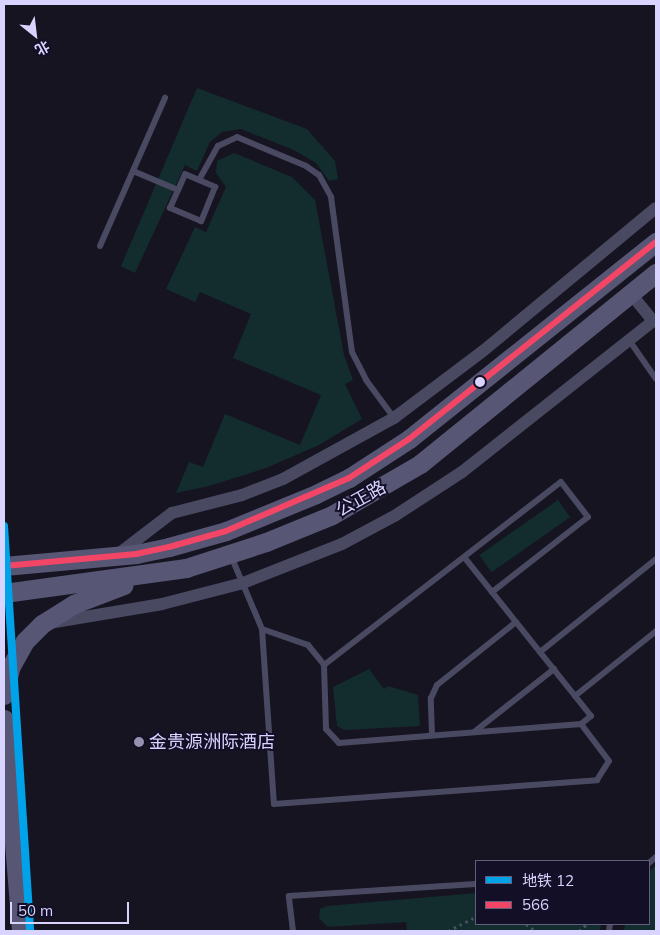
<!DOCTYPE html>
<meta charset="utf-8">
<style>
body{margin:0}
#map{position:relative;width:660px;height:935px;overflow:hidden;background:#161421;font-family:Mulish,"Noto Sans SC",sans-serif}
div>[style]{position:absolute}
.green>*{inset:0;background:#132c2d;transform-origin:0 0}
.path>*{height:3px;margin-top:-1.5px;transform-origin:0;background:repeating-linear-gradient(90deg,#44505f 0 2.5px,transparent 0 6.5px)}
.service>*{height:6px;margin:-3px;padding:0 3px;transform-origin:3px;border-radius:3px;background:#4a4962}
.minor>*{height:12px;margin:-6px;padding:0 6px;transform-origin:6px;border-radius:6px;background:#4a4962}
.secondary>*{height:19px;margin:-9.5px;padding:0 9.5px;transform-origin:9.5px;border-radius:9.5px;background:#575674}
.bus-1>*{height:6px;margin:-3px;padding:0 3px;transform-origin:3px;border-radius:3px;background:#f34667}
.metro-1>*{height:8px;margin:-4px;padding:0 4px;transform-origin:4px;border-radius:4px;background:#00a3e9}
.dots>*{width:14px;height:14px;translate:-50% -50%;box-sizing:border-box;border:2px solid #130f26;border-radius:50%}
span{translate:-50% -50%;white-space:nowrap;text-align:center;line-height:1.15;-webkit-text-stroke:4px #130f26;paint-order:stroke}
.street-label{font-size:18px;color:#d9d4ff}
.poi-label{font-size:18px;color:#d9d4ff}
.left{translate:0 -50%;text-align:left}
.frame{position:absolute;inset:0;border:5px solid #d9d4ff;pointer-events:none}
.legend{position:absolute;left:475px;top:860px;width:175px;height:65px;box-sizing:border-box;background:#130f26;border:1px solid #625e7d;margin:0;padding:6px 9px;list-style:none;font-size:15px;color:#d9d4ff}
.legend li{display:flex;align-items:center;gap:10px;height:25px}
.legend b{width:25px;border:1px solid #625e7d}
.north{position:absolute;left:10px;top:10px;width:50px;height:50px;-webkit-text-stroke:4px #130f26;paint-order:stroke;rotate:151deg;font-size:14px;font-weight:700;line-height:20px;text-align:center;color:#d9d4ff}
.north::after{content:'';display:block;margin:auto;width:18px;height:22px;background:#d9d4ff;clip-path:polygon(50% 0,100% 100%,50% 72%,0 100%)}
.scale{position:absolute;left:10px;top:902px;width:119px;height:22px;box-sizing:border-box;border:2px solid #d9d4ff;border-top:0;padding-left:6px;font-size:15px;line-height:18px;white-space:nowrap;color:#d9d4ff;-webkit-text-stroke:4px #130f26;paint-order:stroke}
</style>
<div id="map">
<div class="green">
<div style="clip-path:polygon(197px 88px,307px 129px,335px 161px,338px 179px,329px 181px,316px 163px,294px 150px,241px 129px,222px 132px,210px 142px,197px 171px,185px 165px,135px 273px,121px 266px)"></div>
<div style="clip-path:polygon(234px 153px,292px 177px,315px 200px,344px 355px,353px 380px,345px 384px,362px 419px,319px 445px,266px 468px,209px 486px,176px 493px,189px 462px,203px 467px,225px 414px,300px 445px,321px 395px,233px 358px,251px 314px,200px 292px,195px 302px,166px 289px,195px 227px,206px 232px,226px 187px,216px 173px,217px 161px)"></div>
<div style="left:558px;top:500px;width:21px;height:96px;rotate:55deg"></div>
<div style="clip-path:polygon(369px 669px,384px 689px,388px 686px,418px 695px,420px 726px,345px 730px,337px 726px,333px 687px)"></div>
<div style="clip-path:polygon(656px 865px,656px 931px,624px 931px,625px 924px,649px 924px,649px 872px)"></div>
<div style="clip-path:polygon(476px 893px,476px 924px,601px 924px,600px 931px,407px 931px,406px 922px,328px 927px,319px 918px,320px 909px,327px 906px)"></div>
</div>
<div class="path">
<div style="left:526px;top:924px;width:12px;rotate:35deg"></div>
<div style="left:448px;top:931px;width:31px;rotate:-27deg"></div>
<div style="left:579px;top:931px;width:11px;rotate:-41deg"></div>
</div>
<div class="service">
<div style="left:133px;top:171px;width:49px;rotate:22.9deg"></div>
<div style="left:185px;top:174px;width:33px;rotate:23deg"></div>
<div style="left:215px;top:187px;width:37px;rotate:112deg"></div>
<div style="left:201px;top:221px;width:34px;rotate:-157deg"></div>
<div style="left:170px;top:208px;width:37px;rotate:-66deg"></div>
<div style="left:199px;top:180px;width:39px;rotate:-61deg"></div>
<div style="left:218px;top:146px;width:21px;rotate:-25deg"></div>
<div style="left:237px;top:137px;width:75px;rotate:22.8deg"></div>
<div style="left:306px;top:166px;width:16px;rotate:35deg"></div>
<div style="left:319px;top:175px;width:25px;rotate:61deg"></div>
<div style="left:331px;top:197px;width:156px;rotate:82.3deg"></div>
<div style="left:352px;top:352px;width:31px;rotate:63deg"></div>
<div style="left:366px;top:380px;width:47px;rotate:53.6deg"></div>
<div style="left:100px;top:246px;width:162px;rotate:-66.3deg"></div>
<div style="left:629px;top:340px;width:47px;rotate:55.3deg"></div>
<div style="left:231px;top:556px;width:79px;rotate:67deg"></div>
<div style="left:262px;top:629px;width:175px;rotate:86.1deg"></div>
<div style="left:274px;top:804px;width:324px;rotate:-4.2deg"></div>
<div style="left:597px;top:780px;width:22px;rotate:-58deg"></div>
<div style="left:609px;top:761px;width:46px;rotate:-127.1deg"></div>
<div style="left:262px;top:629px;width:49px;rotate:19.2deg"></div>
<div style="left:308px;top:645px;width:26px;rotate:51deg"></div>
<div style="left:324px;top:665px;width:64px;rotate:88.2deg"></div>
<div style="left:326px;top:729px;width:19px;rotate:47deg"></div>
<div style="left:339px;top:743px;width:243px;rotate:-4.5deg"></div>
<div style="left:581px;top:724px;width:13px;rotate:-39deg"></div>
<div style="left:591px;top:716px;width:203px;rotate:-128.6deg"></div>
<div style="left:540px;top:652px;width:149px;rotate:-38.7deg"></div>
<div style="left:324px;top:665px;width:299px;rotate:-37.7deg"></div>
<div style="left:561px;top:482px;width:44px;rotate:52.4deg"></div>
<div style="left:588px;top:517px;width:122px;rotate:142deg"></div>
<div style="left:575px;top:696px;width:104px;rotate:-38.7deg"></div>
<div style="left:474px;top:732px;width:102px;rotate:-38.2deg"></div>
<div style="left:432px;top:735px;width:37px;rotate:-92deg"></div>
<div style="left:431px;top:698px;width:14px;rotate:-65deg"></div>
<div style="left:437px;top:685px;width:101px;rotate:-38.6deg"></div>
<div style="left:649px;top:863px;width:9px;rotate:-41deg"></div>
<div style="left:293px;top:931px;width:35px;rotate:-97deg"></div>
<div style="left:289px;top:896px;width:187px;rotate:-3.7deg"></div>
<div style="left:609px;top:931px;width:7px;rotate:-82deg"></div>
</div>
<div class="minor">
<div style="left:117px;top:555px;width:69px;rotate:-37.4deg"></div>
<div style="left:172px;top:513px;width:72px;rotate:-14.4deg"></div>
<div style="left:242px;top:495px;width:44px;rotate:-21.3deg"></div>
<div style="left:283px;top:479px;width:127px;rotate:-28.8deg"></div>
<div style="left:394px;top:418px;width:111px;rotate:-37deg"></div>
<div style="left:483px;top:351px;width:224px;rotate:-39.6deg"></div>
<div style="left:49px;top:623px;width:115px;rotate:-9.5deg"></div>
<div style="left:162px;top:604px;width:84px;rotate:-14.5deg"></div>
<div style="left:243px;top:583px;width:106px;rotate:-21.5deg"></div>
<div style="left:342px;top:544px;width:61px;rotate:-28.2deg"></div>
<div style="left:396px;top:515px;width:79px;rotate:-33.1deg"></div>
<div style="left:462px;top:472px;width:243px;rotate:-38.3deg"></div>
<div style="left:653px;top:321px;width:35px;rotate:-129deg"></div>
</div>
<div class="secondary">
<div style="left:4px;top:566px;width:133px;rotate:-5.2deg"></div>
<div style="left:136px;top:554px;width:34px;rotate:-12deg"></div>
<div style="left:169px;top:547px;width:59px;rotate:-15.7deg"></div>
<div style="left:226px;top:531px;width:97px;rotate:-22.3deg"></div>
<div style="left:316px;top:494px;width:37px;rotate:-26deg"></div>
<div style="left:349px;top:478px;width:72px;rotate:-33deg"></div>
<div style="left:409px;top:439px;width:316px;rotate:-38.6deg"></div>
<div style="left:4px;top:593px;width:184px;rotate:-7.8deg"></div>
<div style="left:186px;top:568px;width:84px;rotate:-18deg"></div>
<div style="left:266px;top:542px;width:71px;rotate:-22.2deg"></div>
<div style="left:332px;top:515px;width:102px;rotate:-30.1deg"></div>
<div style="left:420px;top:464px;width:304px;rotate:-39deg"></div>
<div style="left:4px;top:695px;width:28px;rotate:-77deg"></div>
<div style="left:10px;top:668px;width:31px;rotate:-61deg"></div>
<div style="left:25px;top:641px;width:24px;rotate:-45deg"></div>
<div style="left:42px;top:624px;width:38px;rotate:-32deg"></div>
<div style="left:74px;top:604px;width:53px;rotate:-20.8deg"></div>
<div style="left:4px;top:719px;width:213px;rotate:85.4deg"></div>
</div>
<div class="bus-1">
<div style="left:4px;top:566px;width:133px;rotate:-5.2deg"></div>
<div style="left:136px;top:554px;width:34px;rotate:-12deg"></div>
<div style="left:169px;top:547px;width:59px;rotate:-15.7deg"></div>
<div style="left:226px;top:531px;width:134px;rotate:-23.3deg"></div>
<div style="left:349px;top:478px;width:72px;rotate:-33deg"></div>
<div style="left:409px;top:439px;width:316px;rotate:-38.6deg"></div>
</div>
<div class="metro-1">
<div style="left:4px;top:526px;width:406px;rotate:86.3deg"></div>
</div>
<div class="dots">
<div style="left:480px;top:382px;background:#d9d4ff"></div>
<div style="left:139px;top:742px;background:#9591b1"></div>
</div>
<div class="street-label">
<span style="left:361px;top:499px;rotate:-29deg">公正路</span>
</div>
<div class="poi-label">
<span class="left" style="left:149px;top:742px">金贵源洲际酒店</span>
</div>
<div class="frame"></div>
<ul class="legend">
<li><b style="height:6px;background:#00a3e9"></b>地铁 12</li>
<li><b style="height:6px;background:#f34667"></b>566</li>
</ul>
<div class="north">北</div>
<div class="scale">50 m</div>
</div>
